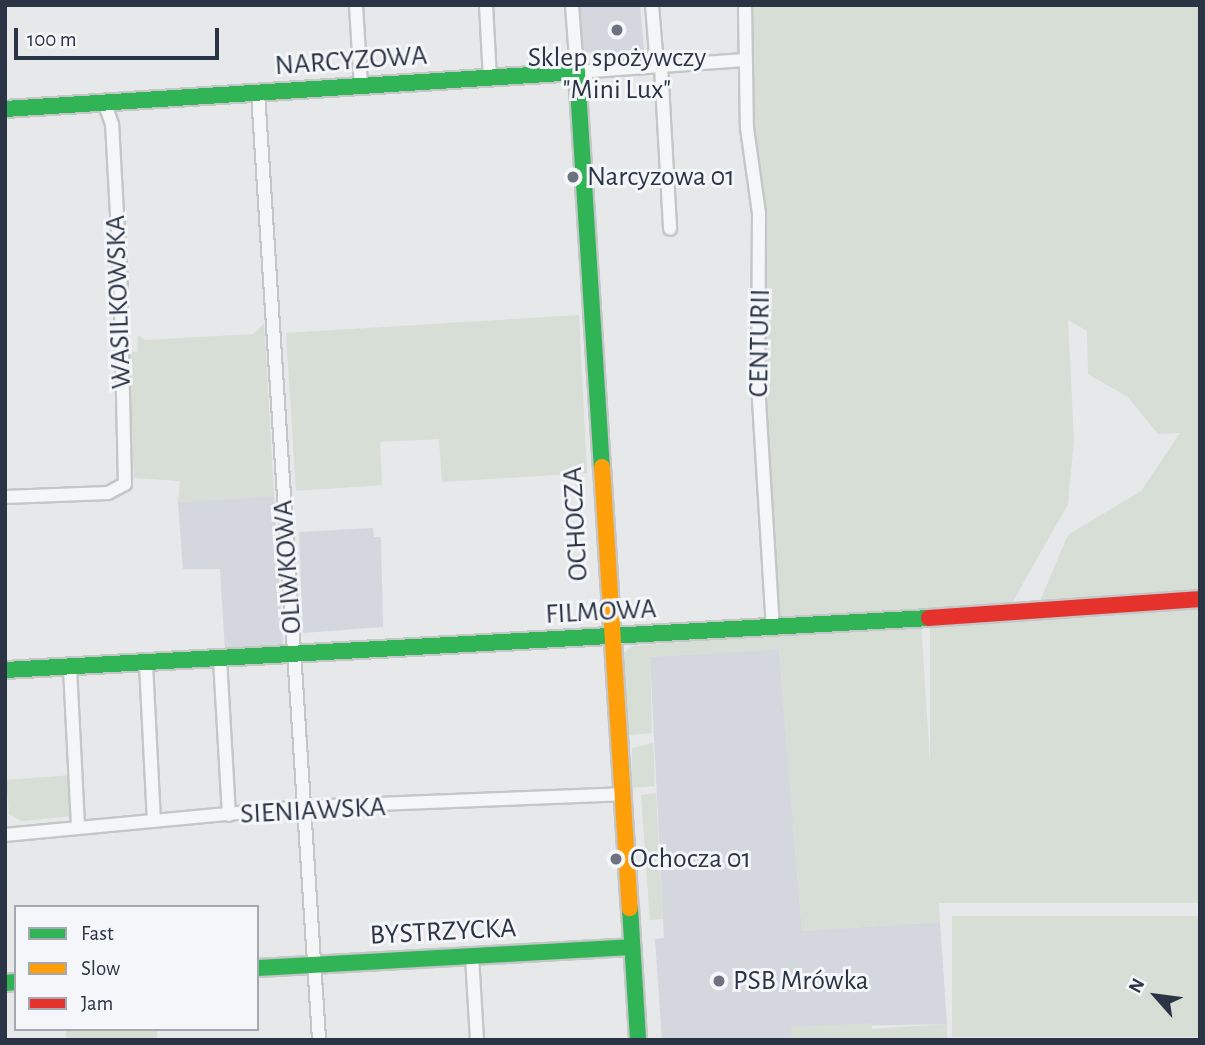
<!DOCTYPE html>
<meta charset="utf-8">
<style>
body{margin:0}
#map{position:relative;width:1205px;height:1045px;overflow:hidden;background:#e6e8ea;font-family:"Alegreya Sans",sans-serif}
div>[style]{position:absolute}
.built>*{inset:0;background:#d4d7dd}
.green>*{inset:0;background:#d6ded6;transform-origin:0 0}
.roads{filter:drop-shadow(2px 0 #c4c6c8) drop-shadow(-2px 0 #c4c6c8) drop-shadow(0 2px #c4c6c8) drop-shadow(0 -2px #c4c6c8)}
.street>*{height:12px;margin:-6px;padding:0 6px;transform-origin:6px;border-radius:6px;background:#f5f6f7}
.fast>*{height:16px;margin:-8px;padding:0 8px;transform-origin:8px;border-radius:8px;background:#30b455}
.slow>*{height:16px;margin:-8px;padding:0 8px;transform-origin:8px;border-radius:8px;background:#ff9f0a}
.jam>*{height:16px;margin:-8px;padding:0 8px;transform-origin:8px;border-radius:8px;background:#e5322d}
.dots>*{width:19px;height:19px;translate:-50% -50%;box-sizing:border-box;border:4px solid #f4f6f9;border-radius:50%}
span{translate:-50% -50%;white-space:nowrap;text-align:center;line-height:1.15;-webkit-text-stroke:6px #f4f6f9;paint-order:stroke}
.poi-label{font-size:28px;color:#2b3445}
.left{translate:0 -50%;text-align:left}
.street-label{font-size:28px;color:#2b3445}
.frame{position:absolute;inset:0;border:7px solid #2b3445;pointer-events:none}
.legend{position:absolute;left:14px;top:905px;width:245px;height:126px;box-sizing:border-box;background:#f4f6f9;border:2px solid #a4a8b1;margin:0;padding:9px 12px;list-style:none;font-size:21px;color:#2b3445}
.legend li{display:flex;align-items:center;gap:14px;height:35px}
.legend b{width:35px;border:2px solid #a4a8b1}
.north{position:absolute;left:1121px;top:961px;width:70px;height:70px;-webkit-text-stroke:5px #f4f6f9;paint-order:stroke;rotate:298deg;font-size:19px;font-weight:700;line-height:28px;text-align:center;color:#2b3445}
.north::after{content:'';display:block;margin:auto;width:24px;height:32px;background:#2b3445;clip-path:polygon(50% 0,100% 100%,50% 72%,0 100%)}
.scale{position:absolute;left:14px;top:28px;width:205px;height:32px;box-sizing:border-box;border:4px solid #2b3445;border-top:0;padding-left:9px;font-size:21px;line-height:24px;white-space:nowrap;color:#2b3445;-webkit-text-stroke:5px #f4f6f9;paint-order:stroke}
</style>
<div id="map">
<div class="built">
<div style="clip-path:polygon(578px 5px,640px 5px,645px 59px,604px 62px,604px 52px,581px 53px)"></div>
<div style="clip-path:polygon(274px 496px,283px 647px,225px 651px,220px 569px,183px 569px,178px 502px)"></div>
<div style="clip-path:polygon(373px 528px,374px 537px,381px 537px,383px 627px,303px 633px,299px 532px)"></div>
<div style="clip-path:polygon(779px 649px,802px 931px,940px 922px,947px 1024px,792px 1027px,792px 1040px,662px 1040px,655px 939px,664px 938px,650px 657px)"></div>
</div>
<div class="green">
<div style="clip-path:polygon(751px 5px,1200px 5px,1200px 592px,1040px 601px,1068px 535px,1141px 491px,1180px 433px,1158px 434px,1128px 397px,1088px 374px,1087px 331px,1068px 320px,1074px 440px,1068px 504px,1012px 603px,777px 617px,761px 358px,765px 224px,750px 99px)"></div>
<div style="clip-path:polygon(579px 315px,587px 473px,442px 482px,439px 439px,380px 442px,382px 485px,296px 491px,286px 333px)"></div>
<div style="clip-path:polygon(264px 323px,274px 496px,178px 502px,180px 481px,134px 478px,128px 352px,137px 352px,138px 335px,145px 340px,254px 334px)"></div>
<div style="left:1200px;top:605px;width:298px;height:270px;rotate:90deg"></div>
<div style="clip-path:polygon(921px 622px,940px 922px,802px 931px,779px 649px,650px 657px,652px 733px,631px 735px,624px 732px,622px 654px,633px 646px)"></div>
<div style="clip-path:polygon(653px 743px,655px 786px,631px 788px,632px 748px)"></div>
<div style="clip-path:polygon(72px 775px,74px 816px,21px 821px,9px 814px,6px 780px)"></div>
<div style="clip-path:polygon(656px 793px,663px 919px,650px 920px,641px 795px)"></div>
<div style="left:1200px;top:916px;width:121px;height:248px;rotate:90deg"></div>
<div style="clip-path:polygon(872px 1023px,872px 1029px,947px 1024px,947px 1040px,792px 1040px,791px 1027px)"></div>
<div style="left:66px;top:1029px;width:91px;height:11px"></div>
</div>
<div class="roads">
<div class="street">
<div style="left:356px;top:5px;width:81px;rotate:86.5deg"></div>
<div style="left:486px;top:5px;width:74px;rotate:86.9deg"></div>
<div style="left:572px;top:5px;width:67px;rotate:85.7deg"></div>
<div style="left:577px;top:72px;width:168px;rotate:-4.1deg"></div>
<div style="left:652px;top:5px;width:61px;rotate:85.3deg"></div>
<div style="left:745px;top:5px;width:123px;rotate:89.1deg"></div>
<div style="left:747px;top:128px;width:86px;rotate:82deg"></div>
<div style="left:759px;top:213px;width:171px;rotate:90.3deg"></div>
<div style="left:758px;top:384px;width:242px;rotate:86.5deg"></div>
<div style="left:661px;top:66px;width:163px;rotate:86.8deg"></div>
<div style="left:258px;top:93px;width:949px;rotate:86.31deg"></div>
<div style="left:5px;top:497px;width:103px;rotate:-2.2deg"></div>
<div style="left:108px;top:493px;width:19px;rotate:-28deg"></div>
<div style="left:125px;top:484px;width:214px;rotate:-91.3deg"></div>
<div style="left:120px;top:270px;width:146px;rotate:-93.1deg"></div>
<div style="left:112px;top:124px;width:23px;rotate:-110deg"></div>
<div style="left:220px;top:659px;width:156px;rotate:86.7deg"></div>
<div style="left:146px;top:664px;width:156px;rotate:87.1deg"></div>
<div style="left:70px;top:668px;width:156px;rotate:87.1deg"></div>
<div style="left:5px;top:835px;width:298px;rotate:-5.4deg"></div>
<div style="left:302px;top:807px;width:320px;rotate:-2.3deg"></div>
<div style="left:472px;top:956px;width:84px;rotate:86.6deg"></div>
</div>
<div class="fast">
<div style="left:5px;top:109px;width:573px;rotate:-3.7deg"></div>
<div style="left:577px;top:72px;width:396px;rotate:86.4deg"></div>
<div style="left:5px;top:670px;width:925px;rotate:-3.22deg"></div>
<div style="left:630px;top:908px;width:132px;rotate:86.5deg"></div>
<div style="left:257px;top:968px;width:375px;rotate:-3.2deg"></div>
<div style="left:5px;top:983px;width:11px;rotate:-5deg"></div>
</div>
<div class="slow">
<div style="left:602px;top:467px;width:442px;rotate:86.4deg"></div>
</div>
<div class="jam">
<div style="left:929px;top:618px;width:272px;rotate:-4deg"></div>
</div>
</div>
<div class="dots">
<div style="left:617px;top:30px;background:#6c737f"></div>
<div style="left:573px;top:177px;background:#6c737f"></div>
<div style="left:616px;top:859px;background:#6c737f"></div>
<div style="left:719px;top:981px;background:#6c737f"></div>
</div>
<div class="poi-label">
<span style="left:617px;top:74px">Sklep spożywczy<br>"Mini Lux"</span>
<span class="left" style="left:587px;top:177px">Narcyzowa 01</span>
<span class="left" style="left:630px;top:859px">Ochocza 01</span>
<span class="left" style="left:733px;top:981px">PSB Mrówka</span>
</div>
<div class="street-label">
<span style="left:351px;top:61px;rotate:-4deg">NARCYZOWA</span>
<span style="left:119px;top:302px;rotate:-92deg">WASILKOWSKA</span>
<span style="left:760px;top:343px;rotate:-89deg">CENTURII</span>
<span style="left:576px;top:524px;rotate:-93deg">OCHOCZA</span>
<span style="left:288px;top:567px;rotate:-94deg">OLIWKOWA</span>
<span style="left:601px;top:612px;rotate:-3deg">FILMOWA</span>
<span style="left:313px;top:811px;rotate:-3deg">SIENIAWSKA</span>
<span style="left:443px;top:932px;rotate:-3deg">BYSTRZYCKA</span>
</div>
<div class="frame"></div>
<ul class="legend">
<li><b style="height:9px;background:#30b455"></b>Fast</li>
<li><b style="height:9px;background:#ff9f0a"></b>Slow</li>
<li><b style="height:9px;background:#e5322d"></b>Jam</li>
</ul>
<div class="north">N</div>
<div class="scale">100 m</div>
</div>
